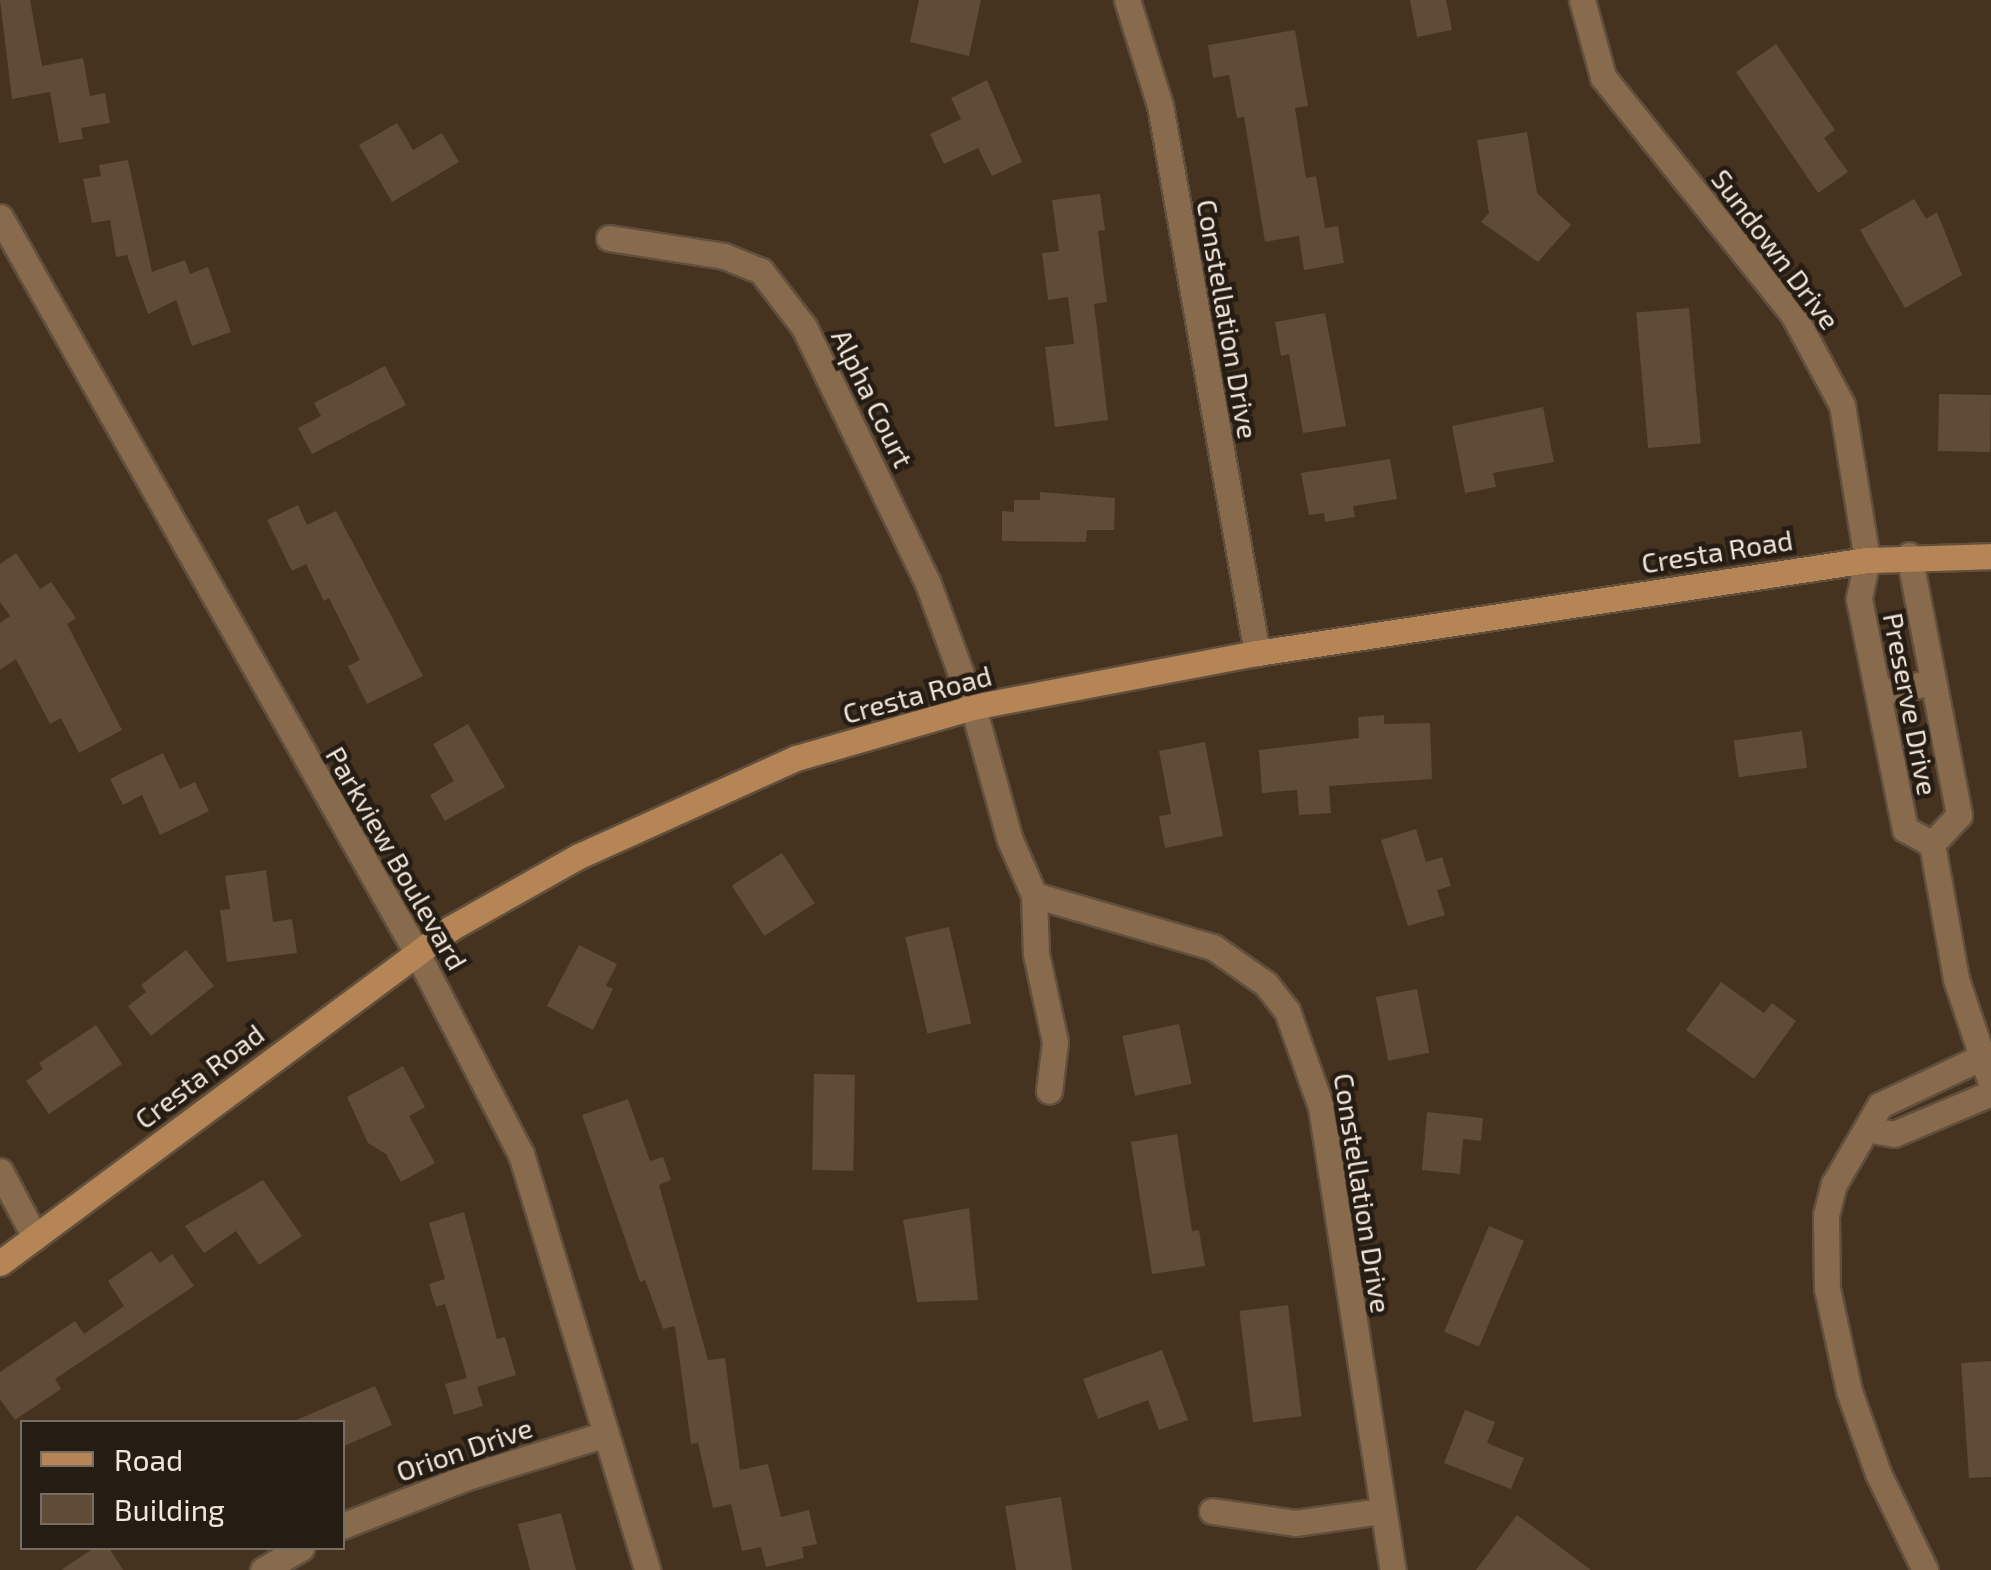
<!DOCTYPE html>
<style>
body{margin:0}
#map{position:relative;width:1991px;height:1570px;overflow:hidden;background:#45321f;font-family:"Exo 2",sans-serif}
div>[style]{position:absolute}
.building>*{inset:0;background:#604b37;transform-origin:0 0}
.roads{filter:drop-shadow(2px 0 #614f3d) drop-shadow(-2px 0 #614f3d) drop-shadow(0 2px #614f3d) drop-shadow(0 -2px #614f3d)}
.minor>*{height:25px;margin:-12.5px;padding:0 12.5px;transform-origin:12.5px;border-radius:12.5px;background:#886a4d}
.tertiary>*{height:25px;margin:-12.5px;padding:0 12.5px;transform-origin:12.5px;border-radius:12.5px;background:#886a4d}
.secondary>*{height:25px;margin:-12.5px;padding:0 12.5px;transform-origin:12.5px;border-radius:12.5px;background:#b58556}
span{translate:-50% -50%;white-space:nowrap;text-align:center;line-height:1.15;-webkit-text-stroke:9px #251c13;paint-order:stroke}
.street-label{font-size:28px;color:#f2e6da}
.legend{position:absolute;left:20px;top:1420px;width:325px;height:130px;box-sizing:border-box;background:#251c13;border:2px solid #776d63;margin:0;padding:12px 18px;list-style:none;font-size:30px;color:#f2e6da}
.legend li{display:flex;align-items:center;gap:20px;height:50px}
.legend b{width:50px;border:2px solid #776d63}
</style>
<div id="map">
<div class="building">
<div style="clip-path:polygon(0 0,30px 0,42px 66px,83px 58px,90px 96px,105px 93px,110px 123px,81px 128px,83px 139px,59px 143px,50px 92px,12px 99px)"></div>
<div style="clip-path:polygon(919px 0,981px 0,969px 56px,910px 42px)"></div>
<div style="clip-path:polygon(1410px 0,1446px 0,1452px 30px,1417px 37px)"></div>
<div style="clip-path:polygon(1295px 30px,1308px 106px,1295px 108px,1306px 178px,1316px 176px,1325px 228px,1338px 226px,1344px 263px,1304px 270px,1299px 236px,1265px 242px,1244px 117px,1237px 118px,1229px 75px,1213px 78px,1208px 45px)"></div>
<div style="clip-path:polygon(1776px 44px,1835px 130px,1824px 138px,1848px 172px,1818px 193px,1736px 72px)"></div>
<div style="clip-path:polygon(987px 80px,1022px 162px,992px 176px,978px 148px,944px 164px,930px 134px,961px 119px,951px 98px)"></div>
<div style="clip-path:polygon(397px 123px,413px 150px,442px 133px,459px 162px,392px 202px,359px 145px)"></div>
<div style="clip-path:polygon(1527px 132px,1537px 193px,1571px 225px,1538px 262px,1481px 222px,1489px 213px,1477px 140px)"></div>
<div style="clip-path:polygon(128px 160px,152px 272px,185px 260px,190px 274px,208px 267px,231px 332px,192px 346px,176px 300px,148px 314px,127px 255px,116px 257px,110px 220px,92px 223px,83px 179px,101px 176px,99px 165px)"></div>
<div style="clip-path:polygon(1100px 194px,1105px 230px,1098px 231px,1107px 302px,1094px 304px,1108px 420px,1055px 427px,1045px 347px,1074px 344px,1068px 297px,1048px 300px,1042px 253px,1059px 251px,1052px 200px)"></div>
<div style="clip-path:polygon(1914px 199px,1926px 219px,1937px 212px,1962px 275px,1905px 308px,1860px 230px)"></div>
<div style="left:1689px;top:308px;width:136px;height:53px;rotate:85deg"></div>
<div style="clip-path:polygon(1325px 313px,1346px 426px,1303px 433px,1289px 354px,1281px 356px,1275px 322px)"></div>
<div style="clip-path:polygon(385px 366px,406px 405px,312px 454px,298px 428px,321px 416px,314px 403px)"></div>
<div style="left:1939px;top:394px;width:52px;height:57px;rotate:1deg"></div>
<div style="clip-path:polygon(1543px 407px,1554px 462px,1493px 473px,1496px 487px,1465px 493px,1452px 426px)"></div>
<div style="clip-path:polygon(1390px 459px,1397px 499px,1353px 506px,1355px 517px,1325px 522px,1324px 513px,1309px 515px,1301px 473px)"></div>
<div style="clip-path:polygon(1040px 492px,1115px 498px,1114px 530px,1087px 530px,1086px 542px,1002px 541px,1002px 511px,1014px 512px,1014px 500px,1040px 500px)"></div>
<div style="clip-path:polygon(298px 505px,307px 525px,336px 511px,423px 676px,367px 704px,348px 666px,360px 660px,329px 598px,324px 601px,306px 564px,292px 571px,267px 520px)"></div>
<div style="clip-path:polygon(16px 553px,40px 589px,51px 582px,76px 618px,67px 624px,122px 730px,79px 753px,61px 718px,50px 724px,16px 659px,0 670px,0 623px,10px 616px,0 602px,0 564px)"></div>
<div style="clip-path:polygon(1384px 715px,1384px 724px,1430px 723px,1432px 779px,1329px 786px,1331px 813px,1299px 815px,1297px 790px,1262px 793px,1259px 750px,1359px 738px,1358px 717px)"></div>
<div style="clip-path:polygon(468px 724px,505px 787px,445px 821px,430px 795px,454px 781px,433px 744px)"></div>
<div style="left:1802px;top:731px;width:37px;height:69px;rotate:82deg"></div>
<div style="clip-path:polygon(1205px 742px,1223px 836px,1165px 848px,1159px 816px,1171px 814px,1159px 751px)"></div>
<div style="clip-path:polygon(163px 753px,180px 789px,195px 782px,209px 811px,160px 835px,142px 795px,123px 805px,110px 779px)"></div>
<div style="clip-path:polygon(1416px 829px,1426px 862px,1442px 857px,1451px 886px,1437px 890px,1445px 915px,1408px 926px,1381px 840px)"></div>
<div style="left:782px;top:853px;width:60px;height:60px;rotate:57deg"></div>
<div style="clip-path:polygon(266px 870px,273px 922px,292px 919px,297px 953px,227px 962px,220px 910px,230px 909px,225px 876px)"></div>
<div style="left:949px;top:927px;width:99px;height:45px;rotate:77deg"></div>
<div style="clip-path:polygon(579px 945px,617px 964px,606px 986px,613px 989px,593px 1030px,547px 1006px)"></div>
<div style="clip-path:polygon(186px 950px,214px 986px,151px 1036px,128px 1006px,146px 992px,141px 985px)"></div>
<div style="clip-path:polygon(1721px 982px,1764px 1013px,1772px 1003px,1796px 1021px,1754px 1079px,1686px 1030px)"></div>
<div style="left:1417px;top:989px;width:65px;height:42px;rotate:79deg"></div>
<div style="left:1179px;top:1024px;width:61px;height:58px;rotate:78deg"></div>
<div style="clip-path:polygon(96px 1025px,122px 1064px,49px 1114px,26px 1081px,43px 1069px,39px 1063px)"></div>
<div style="clip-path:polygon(403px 1066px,425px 1107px,409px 1116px,435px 1163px,401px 1182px,386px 1154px,368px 1143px,347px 1097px)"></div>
<div style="left:814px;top:1074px;width:41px;height:96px;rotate:1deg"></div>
<div style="clip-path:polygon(628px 1099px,650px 1161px,663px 1157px,671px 1180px,659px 1185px,708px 1360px,725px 1358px,740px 1470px,768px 1464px,781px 1517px,809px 1510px,817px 1544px,802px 1547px,804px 1558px,766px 1567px,761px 1547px,742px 1551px,731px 1504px,713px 1508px,698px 1443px,691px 1444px,675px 1326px,663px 1329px,645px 1280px,640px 1282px,582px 1115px)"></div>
<div style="clip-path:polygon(1427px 1112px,1483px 1118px,1481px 1141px,1463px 1139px,1460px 1174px,1422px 1170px)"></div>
<div style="clip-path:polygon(1177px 1134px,1192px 1231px,1199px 1230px,1205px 1266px,1152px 1274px,1131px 1142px)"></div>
<div style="clip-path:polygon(263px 1180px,302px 1236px,259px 1265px,236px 1231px,204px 1253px,185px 1226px)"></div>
<div style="clip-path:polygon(969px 1208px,978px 1300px,917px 1302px,903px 1220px)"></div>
<div style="clip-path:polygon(464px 1212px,497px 1339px,505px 1337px,516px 1375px,477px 1387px,483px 1406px,454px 1415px,445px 1384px,467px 1378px,445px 1304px,436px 1307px,429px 1284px,445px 1279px,429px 1223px)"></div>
<div style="left:1489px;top:1226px;width:38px;height:115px;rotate:23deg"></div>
<div style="clip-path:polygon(151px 1251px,160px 1263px,172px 1254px,194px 1286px,55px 1379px,61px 1389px,15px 1420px,0 1399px,0 1372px,75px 1321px,84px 1334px,124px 1306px,108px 1281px)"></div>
<div style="left:1288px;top:1305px;width:112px;height:49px;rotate:83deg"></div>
<div style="clip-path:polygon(1162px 1350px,1188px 1420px,1159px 1430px,1148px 1400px,1098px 1419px,1083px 1379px)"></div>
<div style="clip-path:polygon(1991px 1361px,1991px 1477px,1969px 1478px,1961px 1363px)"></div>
<div style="clip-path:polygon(375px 1386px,392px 1425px,342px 1447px,342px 1422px,292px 1422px)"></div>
<div style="clip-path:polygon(1465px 1410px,1495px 1422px,1487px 1443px,1524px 1458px,1511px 1489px,1444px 1463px)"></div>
<div style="clip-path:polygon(1061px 1497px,1072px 1570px,1016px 1570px,1005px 1506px)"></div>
<div style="clip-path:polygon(561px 1513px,576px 1570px,530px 1570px,518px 1524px)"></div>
<div style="clip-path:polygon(1517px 1515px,1544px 1535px,1591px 1570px,1476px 1570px)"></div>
<div style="clip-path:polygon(94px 1548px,109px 1548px,123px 1570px,61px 1570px)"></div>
</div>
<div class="roads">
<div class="minor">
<div style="left:1127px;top:0;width:110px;rotate:72.6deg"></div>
<div style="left:1160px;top:105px;width:557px;rotate:79.96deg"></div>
<div style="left:1582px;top:0;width:80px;rotate:74.7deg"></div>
<div style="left:1603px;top:77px;width:304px;rotate:51.3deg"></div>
<div style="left:1793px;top:314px;width:103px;rotate:61.7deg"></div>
<div style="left:1842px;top:405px;width:157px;rotate:80.8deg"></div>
<div style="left:1867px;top:560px;width:40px;rotate:102deg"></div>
<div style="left:1859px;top:599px;width:235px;rotate:78.7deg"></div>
<div style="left:1905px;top:829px;width:31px;rotate:29deg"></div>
<div style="left:609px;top:238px;width:116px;rotate:8.9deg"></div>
<div style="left:724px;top:256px;width:40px;rotate:22deg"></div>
<div style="left:761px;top:271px;width:71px;rotate:52.5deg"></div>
<div style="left:804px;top:327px;width:282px;rotate:64.2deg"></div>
<div style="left:927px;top:581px;width:134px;rotate:69.9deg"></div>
<div style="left:973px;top:707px;width:138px;rotate:74.5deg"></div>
<div style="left:1010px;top:840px;width:60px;rotate:66.4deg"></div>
<div style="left:1034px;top:895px;width:59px;rotate:88.1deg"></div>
<div style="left:1036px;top:954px;width:90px;rotate:77.8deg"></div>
<div style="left:1055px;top:1042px;width:49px;rotate:97deg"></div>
<div style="left:1909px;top:555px;width:265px;rotate:79.1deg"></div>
<div style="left:1959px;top:815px;width:40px;rotate:133deg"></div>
<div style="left:1878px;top:693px;width:56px;rotate:-11.3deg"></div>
<div style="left:1932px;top:844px;width:137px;rotate:79.9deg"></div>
<div style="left:1956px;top:979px;width:110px;rotate:71.4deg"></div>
<div style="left:1034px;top:895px;width:186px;rotate:16.2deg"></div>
<div style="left:1213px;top:947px;width:65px;rotate:34.9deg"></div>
<div style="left:1266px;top:984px;width:34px;rotate:52deg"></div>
<div style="left:1287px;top:1011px;width:102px;rotate:70.5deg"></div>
<div style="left:1321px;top:1107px;width:469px;rotate:81.2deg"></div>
<div style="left:416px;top:951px;width:229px;rotate:62.7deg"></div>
<div style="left:521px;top:1154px;width:435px;rotate:73.1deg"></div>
<div style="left:1870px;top:1130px;width:24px;rotate:9deg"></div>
<div style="left:1894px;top:1134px;width:105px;rotate:-22.9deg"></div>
<div style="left:0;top:1171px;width:75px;rotate:62.1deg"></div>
<div style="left:1212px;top:1511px;width:84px;rotate:8.2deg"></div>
<div style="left:1295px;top:1523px;width:88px;rotate:-7.9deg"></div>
<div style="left:342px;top:1526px;width:134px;rotate:-21.4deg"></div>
<div style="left:467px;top:1477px;width:145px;rotate:-17.2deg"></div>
<div style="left:263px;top:1570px;width:44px;rotate:-30.1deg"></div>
<div style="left:1925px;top:1570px;width:108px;rotate:-115.9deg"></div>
<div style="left:1878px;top:1473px;width:87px;rotate:-109.5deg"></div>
<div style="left:1849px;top:1391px;width:105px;rotate:-102.1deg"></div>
<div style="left:1827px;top:1288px;width:73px;rotate:-90.8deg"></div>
<div style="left:1826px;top:1215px;width:32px;rotate:-76deg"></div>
<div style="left:1834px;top:1184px;width:91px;rotate:-59.8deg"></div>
<div style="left:1880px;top:1105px;width:110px;rotate:-25.2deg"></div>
</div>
<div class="tertiary">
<div style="left:0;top:217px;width:844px;rotate:60.46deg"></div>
</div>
<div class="secondary">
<div style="left:0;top:1263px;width:562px;rotate:-36.6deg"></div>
<div style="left:451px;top:928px;width:147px;rotate:-29.4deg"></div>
<div style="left:579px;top:856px;width:238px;rotate:-24.3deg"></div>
<div style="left:796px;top:758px;width:184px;rotate:-16.1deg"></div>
<div style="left:973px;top:707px;width:289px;rotate:-10.8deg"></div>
<div style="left:1257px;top:653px;width:617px;rotate:-8.67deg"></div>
<div style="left:1867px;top:560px;width:124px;rotate:-1.8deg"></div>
</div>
</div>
<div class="street-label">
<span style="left:1776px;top:249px;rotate:53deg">Sundown Drive</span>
<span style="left:1228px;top:319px;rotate:80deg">Constellation Drive</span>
<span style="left:873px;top:398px;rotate:64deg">Alpha Court</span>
<span style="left:1717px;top:551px;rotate:-9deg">Cresta Road</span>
<span style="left:917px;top:694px;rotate:-15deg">Cresta Road</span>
<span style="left:1911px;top:704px;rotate:79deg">Preserve Drive</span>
<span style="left:397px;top:858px;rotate:60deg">Parkview Boulevard</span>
<span style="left:199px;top:1076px;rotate:-37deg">Cresta Road</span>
<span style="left:1363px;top:1193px;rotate:81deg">Constellation Drive</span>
<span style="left:464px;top:1449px;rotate:-19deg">Orion Drive</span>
</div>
<ul class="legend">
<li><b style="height:12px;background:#b58556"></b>Road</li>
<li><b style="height:28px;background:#604b37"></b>Building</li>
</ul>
</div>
